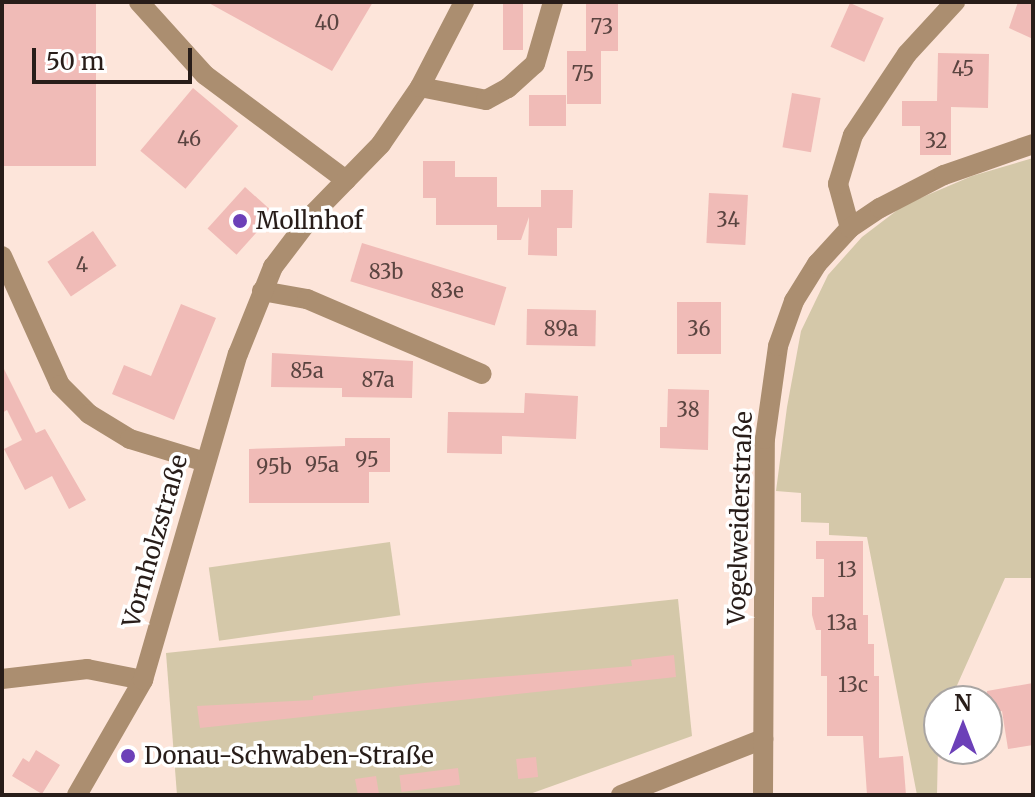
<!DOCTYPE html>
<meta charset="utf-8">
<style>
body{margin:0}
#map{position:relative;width:1035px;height:797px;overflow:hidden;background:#fde5da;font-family:Merriweather,serif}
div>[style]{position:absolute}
.green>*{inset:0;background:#d4c8a9;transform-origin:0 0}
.building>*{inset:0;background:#f0bbb7;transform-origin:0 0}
.minor>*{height:20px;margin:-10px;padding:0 10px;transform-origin:10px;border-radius:10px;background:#ab8e70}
.dots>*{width:22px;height:22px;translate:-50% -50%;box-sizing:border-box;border:4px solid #fff;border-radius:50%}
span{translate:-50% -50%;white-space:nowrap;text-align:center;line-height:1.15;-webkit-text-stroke:7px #fff;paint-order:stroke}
.number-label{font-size:20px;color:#5a4440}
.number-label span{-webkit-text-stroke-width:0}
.poi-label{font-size:24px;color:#281d19}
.left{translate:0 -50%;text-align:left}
.street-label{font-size:24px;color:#281d19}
.frame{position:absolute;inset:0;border:4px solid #281d19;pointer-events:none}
.north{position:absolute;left:923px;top:685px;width:80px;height:80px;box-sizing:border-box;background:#fff;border:2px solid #a9a5a3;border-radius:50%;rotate:0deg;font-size:22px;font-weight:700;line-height:32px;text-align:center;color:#281d19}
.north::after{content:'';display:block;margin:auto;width:28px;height:36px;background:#6c40b8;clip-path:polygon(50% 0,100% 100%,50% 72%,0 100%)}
.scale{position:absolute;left:32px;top:48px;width:160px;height:36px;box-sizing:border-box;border:4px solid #281d19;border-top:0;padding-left:10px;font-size:24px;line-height:28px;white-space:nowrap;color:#281d19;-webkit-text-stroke:6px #fff;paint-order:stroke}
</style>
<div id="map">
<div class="green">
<div style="clip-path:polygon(1033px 158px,1033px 578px,1005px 578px,950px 701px,939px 701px,937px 795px,917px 795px,867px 537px,829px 535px,829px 523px,801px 522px,801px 493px,776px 491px,787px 407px,801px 331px,828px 275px,862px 237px,904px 205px,972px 176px)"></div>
<div style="left:390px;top:542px;width:74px;height:183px;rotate:82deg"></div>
<div style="clip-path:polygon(678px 599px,692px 736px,527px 795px,177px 795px,166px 653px)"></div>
</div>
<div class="building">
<div style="left:2px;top:2px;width:94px;height:164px"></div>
<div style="clip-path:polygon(207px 2px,373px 2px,332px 71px)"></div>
<div style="left:503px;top:2px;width:20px;height:48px"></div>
<div style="left:586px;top:2px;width:32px;height:49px"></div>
<div style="clip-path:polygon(1018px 2px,1033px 2px,1033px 39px,1009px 28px)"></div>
<div style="left:850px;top:3px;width:37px;height:48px;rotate:24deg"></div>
<div style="left:567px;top:51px;width:34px;height:53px"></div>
<div style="clip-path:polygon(938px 53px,989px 54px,988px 108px,951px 107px,951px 155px,920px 155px,920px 126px,902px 126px,902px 101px,937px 101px)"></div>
<div style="left:193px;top:88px;width:59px;height:82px;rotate:40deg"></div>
<div style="left:792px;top:93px;width:29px;height:55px;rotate:10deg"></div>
<div style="left:529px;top:95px;width:37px;height:31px"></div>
<div style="clip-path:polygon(423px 161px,455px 161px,455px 177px,497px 177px,497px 207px,541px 207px,541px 190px,573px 190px,572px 228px,557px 228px,557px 256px,528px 255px,529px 217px,521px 240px,497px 240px,497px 225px,436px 225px,436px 198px,423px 198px)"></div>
<div style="left:245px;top:187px;width:39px;height:56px;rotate:42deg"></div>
<div style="left:709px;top:193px;width:39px;height:50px;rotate:3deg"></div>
<div style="left:93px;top:231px;width:42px;height:55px;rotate:56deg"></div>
<div style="left:362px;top:243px;width:151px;height:40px;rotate:17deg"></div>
<div style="left:677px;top:302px;width:44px;height:52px"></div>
<div style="clip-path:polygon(181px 304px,216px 318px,174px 420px,112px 394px,124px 365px,151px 376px)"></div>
<div style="left:527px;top:309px;width:69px;height:36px;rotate:1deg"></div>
<div style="clip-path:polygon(272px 353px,413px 361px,412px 398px,342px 397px,342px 388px,271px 387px)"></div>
<div style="clip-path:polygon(2px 365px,36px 433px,45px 429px,86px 500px,69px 509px,52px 476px,25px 490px,4px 449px,22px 440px,7px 410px,2px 413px)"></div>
<div style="clip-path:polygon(668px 389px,709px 390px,708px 450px,660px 448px,660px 427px,667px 427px)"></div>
<div style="clip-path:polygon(525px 393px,578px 396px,576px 439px,502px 436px,502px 454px,447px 453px,448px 412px,524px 413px)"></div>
<div style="clip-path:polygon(345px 438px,390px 438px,390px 472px,369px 472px,369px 503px,249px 503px,249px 449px,345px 446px)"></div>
<div style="clip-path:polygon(816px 541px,863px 541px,863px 615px,868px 615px,868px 644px,874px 644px,874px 676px,879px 676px,879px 758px,903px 756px,906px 795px,867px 795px,863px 736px,827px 736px,827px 676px,821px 676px,821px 630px,816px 630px,812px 615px,812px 597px,824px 597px,824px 559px,816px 559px)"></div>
<div style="clip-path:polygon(674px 655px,676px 677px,200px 728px,197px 706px,313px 700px,313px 696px,424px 683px,632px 666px,631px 660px)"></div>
<div style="clip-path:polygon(1033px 683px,1033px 745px,1008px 749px,1002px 711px,987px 714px,987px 691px)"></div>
<div style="clip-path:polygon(36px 750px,60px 765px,42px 794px,12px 776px,23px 758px,29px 762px)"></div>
<div style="left:536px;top:757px;width:20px;height:20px;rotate:84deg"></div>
<div style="left:458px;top:768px;width:17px;height:59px;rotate:83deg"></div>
<div style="clip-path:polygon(376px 776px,379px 794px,358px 795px,355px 779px)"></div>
</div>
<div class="minor">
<div style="left:139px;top:2px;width:98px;rotate:47.9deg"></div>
<div style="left:205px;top:75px;width:176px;rotate:36.7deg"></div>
<div style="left:420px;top:87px;width:67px;rotate:11.1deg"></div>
<div style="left:486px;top:100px;width:25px;rotate:-29deg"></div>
<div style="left:508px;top:88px;width:36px;rotate:-42deg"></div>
<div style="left:535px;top:64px;width:65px;rotate:-73.8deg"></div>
<div style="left:850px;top:228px;width:46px;rotate:-105.3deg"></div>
<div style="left:838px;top:184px;width:51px;rotate:-73deg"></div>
<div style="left:853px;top:135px;width:97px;rotate:-56.3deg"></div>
<div style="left:907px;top:54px;width:71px;rotate:-47.3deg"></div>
<div style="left:2px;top:256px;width:141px;rotate:65.8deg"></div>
<div style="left:60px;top:385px;width:41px;rotate:45deg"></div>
<div style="left:89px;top:414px;width:48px;rotate:31.4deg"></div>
<div style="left:130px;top:439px;width:78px;rotate:17deg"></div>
<div style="left:262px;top:291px;width:46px;rotate:10.1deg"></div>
<div style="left:307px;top:299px;width:190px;rotate:23.2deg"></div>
<div style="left:2px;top:679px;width:86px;rotate:-6.7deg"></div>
<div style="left:87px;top:669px;width:57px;rotate:11.1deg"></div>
<div style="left:77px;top:795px;width:133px;rotate:-60.1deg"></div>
<div style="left:143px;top:680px;width:340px;rotate:-73.8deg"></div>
<div style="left:238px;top:354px;width:94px;rotate:-68.1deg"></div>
<div style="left:273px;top:267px;width:68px;rotate:-52.8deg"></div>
<div style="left:314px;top:213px;width:96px;rotate:-45.8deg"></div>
<div style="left:381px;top:144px;width:69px;rotate:-55.6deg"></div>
<div style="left:420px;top:87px;width:96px;rotate:-62.6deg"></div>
<div style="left:621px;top:795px;width:153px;rotate:-21.5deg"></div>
<div style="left:763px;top:795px;width:356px;rotate:-89.7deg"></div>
<div style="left:765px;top:439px;width:94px;rotate:-82deg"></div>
<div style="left:778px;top:346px;width:48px;rotate:-70.4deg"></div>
<div style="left:794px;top:301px;width:44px;rotate:-58.1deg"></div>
<div style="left:817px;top:264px;width:49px;rotate:-47.5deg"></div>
<div style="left:850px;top:228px;width:36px;rotate:-34deg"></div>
<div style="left:880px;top:208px;width:72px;rotate:-27.3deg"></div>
<div style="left:944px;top:175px;width:94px;rotate:-19.2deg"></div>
</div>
<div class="dots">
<div style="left:240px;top:221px;background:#6c40b8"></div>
<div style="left:128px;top:756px;background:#6c40b8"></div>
</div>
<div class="number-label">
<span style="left:327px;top:22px">40</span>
<span style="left:602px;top:26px">73</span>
<span style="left:963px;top:68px">45</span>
<span style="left:583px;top:73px">75</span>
<span style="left:189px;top:138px">46</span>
<span style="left:936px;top:140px">32</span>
<span style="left:728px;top:219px">34</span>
<span style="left:82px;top:264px">4</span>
<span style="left:386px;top:271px">83b</span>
<span style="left:447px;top:290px">83e</span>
<span style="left:561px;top:328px">89a</span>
<span style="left:699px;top:328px">36</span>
<span style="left:307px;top:370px">85a</span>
<span style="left:378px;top:379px">87a</span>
<span style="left:688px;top:409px">38</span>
<span style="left:367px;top:459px">95</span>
<span style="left:322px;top:464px">95a</span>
<span style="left:274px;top:466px">95b</span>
<span style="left:847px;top:569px">13</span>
<span style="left:842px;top:622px">13a</span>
<span style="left:853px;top:684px">13c</span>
</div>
<div class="poi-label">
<span class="left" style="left:256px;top:221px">Mollnhof</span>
<span class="left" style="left:144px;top:756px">Donau-Schwaben-Straße</span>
</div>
<div class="street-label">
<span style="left:740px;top:518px;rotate:-88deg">Vogelweiderstraße</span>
<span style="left:155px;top:541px;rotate:-74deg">Vornholzstraße</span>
</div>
<div class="frame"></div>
<div class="north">N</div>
<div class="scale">50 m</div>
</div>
